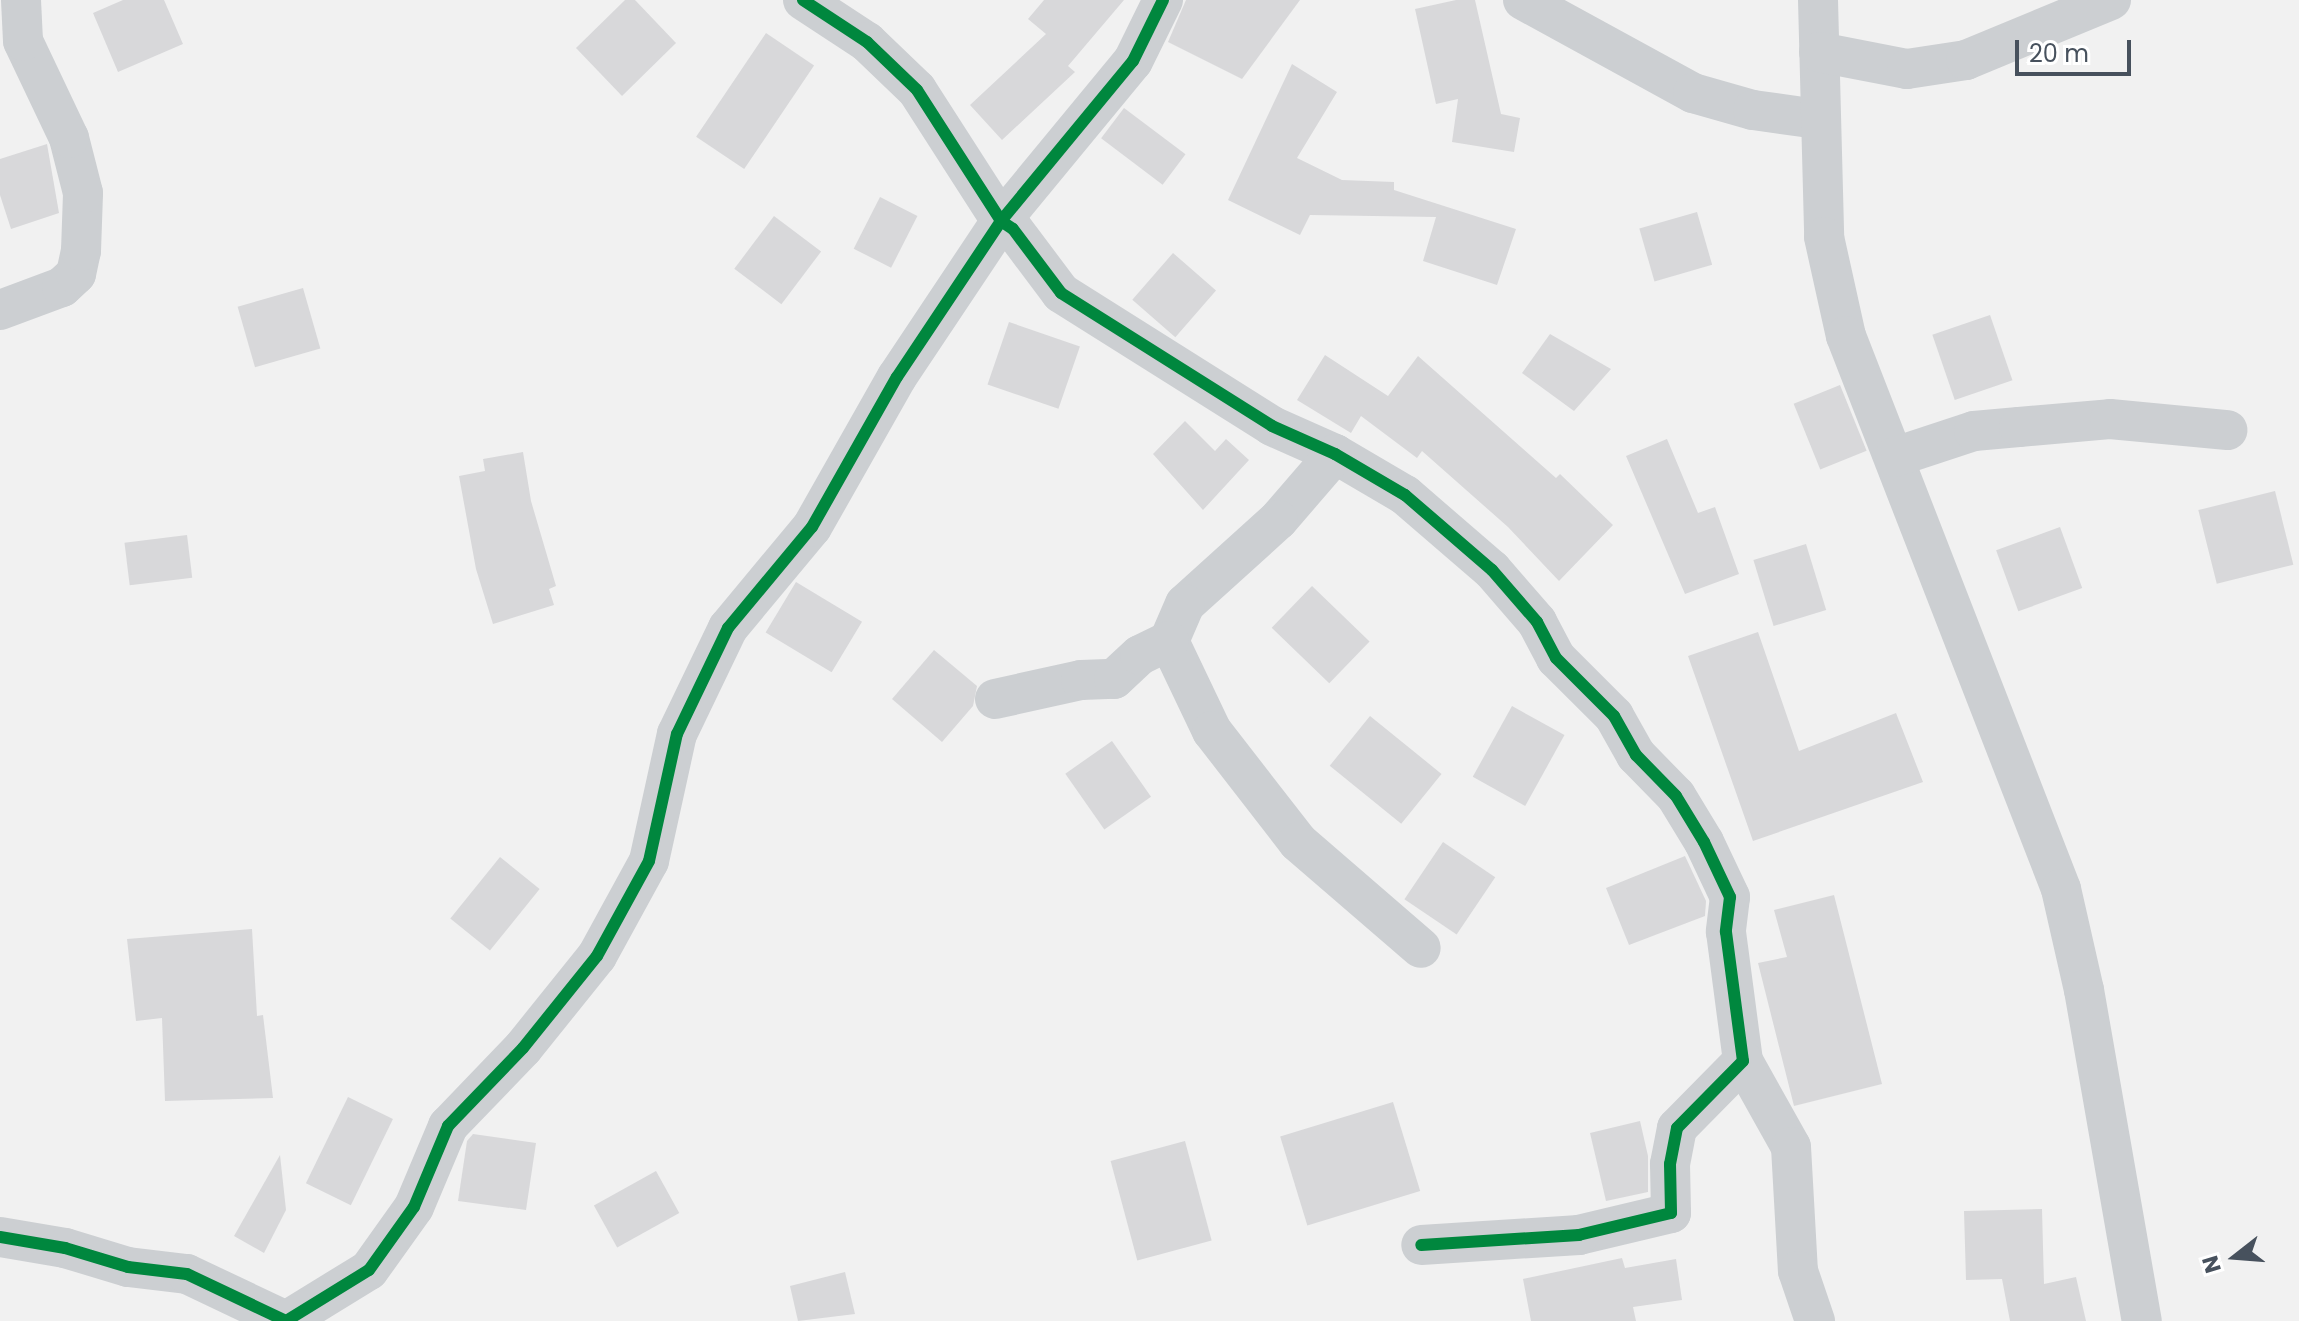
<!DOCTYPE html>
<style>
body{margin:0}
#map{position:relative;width:2299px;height:1321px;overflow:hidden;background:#f1f1f1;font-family:Poppins,sans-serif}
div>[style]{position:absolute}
.building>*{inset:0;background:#d8d8da;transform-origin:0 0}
.minor>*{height:40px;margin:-20px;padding:0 20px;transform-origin:20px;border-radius:20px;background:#cccfd2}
.cycleway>*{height:12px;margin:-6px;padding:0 6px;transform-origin:6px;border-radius:6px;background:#00873e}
span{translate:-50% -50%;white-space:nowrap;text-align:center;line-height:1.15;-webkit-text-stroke:6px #fff;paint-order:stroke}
.north{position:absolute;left:2195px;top:1217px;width:80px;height:80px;-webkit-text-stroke:6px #fff;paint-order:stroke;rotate:253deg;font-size:22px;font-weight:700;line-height:32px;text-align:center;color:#47515d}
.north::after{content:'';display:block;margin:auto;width:28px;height:36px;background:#47515d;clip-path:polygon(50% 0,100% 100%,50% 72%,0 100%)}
.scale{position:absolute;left:2015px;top:40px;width:116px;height:36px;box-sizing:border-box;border:4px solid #47515d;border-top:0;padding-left:10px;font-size:24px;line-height:28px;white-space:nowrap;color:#47515d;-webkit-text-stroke:6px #fff;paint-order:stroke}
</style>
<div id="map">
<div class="building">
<div style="clip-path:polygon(123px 0,164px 0,183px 44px,118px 72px,93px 13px)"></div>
<div style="clip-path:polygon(625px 0,635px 0,676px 43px,622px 96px,576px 48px)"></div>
<div style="clip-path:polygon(1044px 0,1124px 0,1068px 66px,1075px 72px,1002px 140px,970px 105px,1046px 34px,1028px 19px)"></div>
<div style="clip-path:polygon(1186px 0,1300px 0,1242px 79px,1168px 42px)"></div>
<div style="clip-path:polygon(1456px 0,1475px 0,1501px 114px,1520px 118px,1514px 152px,1452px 142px,1458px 99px,1436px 104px,1415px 9px)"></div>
<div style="left:766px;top:33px;width:58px;height:125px;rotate:34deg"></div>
<div style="clip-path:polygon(1292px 64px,1337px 92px,1297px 158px,1342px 180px,1394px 182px,1394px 190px,1516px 229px,1497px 285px,1423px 261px,1436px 217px,1310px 215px,1300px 235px,1228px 200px)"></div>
<div style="left:1124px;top:108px;width:77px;height:38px;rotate:37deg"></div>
<div style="clip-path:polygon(47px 144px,59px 213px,11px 229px,0 195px,0 159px)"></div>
<div style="left:880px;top:197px;width:42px;height:58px;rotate:27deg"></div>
<div style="left:1697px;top:212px;width:55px;height:60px;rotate:74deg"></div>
<div style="left:774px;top:216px;width:59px;height:66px;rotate:37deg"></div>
<div style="left:1173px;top:253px;width:57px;height:62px;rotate:41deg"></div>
<div style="left:303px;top:288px;width:63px;height:68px;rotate:74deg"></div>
<div style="left:1990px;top:315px;width:69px;height:61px;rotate:71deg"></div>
<div style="left:1009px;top:322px;width:75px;height:66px;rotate:19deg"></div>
<div style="clip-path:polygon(1550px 334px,1611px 369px,1574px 411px,1522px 373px)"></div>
<div style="clip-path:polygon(1325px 355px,1388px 396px,1418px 356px,1556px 478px,1560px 474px,1613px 525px,1559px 581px,1508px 527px,1422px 451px,1417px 458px,1361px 416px,1351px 433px,1297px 400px)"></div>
<div style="left:1840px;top:385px;width:71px;height:50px;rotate:68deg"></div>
<div style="clip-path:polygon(1185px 421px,1215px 451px,1226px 439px,1249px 460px,1203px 510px,1153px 454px)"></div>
<div style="clip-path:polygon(1667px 439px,1698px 513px,1715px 507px,1739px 574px,1685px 594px,1626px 456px)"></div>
<div style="clip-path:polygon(523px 452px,531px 501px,556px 586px,549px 589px,554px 605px,493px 624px,476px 569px,459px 476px,485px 471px,483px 459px)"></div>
<div style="left:2275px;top:491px;width:76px;height:79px;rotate:76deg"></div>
<div style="left:2060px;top:527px;width:65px;height:68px;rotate:70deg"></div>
<div style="left:187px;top:535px;width:43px;height:63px;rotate:83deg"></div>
<div style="left:1806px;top:544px;width:69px;height:55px;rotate:73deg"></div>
<div style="left:796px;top:582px;width:77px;height:59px;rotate:31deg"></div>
<div style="left:1312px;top:586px;width:80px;height:58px;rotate:44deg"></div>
<div style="clip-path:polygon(1758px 632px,1799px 751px,1896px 713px,1923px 782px,1753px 841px,1688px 656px)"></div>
<div style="clip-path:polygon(934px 650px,977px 686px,973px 706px,942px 742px,892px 699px)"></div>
<div style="left:1512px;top:706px;width:60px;height:81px;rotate:29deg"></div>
<div style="left:1370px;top:716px;width:92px;height:64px;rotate:39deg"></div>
<div style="left:1112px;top:741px;width:68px;height:57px;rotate:55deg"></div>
<div style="left:1443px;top:842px;width:63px;height:69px;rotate:34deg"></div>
<div style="clip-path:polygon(1685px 856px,1706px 901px,1705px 916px,1629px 945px,1606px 888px)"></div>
<div style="left:500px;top:857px;width:51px;height:79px;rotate:39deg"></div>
<div style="clip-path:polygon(1834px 895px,1882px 1084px,1794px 1106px,1758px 963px,1787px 957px,1774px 910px)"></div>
<div style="clip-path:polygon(252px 929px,257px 1016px,263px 1015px,273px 1098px,165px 1101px,162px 1018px,136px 1021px,127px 939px)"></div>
<div style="left:348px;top:1097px;width:50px;height:96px;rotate:26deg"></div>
<div style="left:1393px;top:1102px;width:93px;height:118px;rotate:73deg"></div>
<div style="clip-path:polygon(1640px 1121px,1648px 1156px,1648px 1192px,1606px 1201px,1590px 1133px)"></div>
<div style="clip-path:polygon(473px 1134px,536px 1143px,526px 1210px,458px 1201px,467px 1141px)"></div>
<div style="left:1185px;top:1141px;width:103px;height:77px;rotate:75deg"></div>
<div style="clip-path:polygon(280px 1155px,286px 1210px,264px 1253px,234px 1236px)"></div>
<div style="left:656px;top:1171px;width:48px;height:71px;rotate:61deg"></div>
<div style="clip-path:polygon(2042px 1209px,2044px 1284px,2076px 1277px,2086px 1321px,2010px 1321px,2002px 1279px,1966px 1280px,1964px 1211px)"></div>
<div style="clip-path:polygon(1622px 1258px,1625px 1268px,1676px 1259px,1682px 1300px,1633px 1307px,1636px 1321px,1531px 1321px,1523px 1279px)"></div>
<div style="clip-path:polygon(845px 1272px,855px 1314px,798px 1321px,790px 1286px)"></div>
</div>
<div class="minor">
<div style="left:803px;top:0;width:77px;rotate:33.3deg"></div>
<div style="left:867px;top:42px;width:69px;rotate:43.8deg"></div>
<div style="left:917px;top:90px;width:156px;rotate:57.3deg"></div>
<div style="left:1001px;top:221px;width:14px;rotate:34deg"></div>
<div style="left:1013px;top:229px;width:80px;rotate:53.1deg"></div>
<div style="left:1061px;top:293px;width:249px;rotate:32.2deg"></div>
<div style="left:1272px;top:426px;width:69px;rotate:24deg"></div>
<div style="left:1335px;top:454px;width:81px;rotate:30.4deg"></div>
<div style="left:1405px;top:495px;width:115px;rotate:40.8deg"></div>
<div style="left:1492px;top:570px;width:69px;rotate:49.1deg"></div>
<div style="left:1537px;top:622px;width:41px;rotate:62.2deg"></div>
<div style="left:1556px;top:658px;width:82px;rotate:45deg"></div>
<div style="left:1614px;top:716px;width:45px;rotate:60.6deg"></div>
<div style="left:1636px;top:755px;width:57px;rotate:45.7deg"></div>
<div style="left:1676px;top:796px;width:54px;rotate:58.7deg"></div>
<div style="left:1704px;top:842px;width:61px;rotate:64.7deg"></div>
<div style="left:1730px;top:897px;width:35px;rotate:97deg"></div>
<div style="left:1726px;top:932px;width:130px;rotate:82.5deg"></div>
<div style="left:1743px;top:1061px;width:94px;rotate:134.6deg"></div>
<div style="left:1677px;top:1128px;width:37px;rotate:101deg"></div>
<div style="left:1670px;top:1164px;width:49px;rotate:88.8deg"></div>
<div style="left:1671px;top:1213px;width:95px;rotate:166.6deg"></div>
<div style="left:1579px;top:1235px;width:158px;rotate:176.4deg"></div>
<div style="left:1523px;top:0;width:194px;rotate:28.7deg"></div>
<div style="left:1693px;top:93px;width:62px;rotate:15.8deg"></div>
<div style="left:1753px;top:110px;width:65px;rotate:8deg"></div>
<div style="left:1818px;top:0;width:237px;rotate:88.5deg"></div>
<div style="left:1824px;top:237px;width:101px;rotate:77.5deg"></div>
<div style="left:1846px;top:336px;width:593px;rotate:68.75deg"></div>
<div style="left:2061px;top:889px;width:104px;rotate:77.2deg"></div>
<div style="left:2084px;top:990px;width:336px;rotate:80.1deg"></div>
<div style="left:1819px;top:52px;width:90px;rotate:10.9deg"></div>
<div style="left:1907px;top:69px;width:60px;rotate:-8.7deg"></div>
<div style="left:1966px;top:60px;width:157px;rotate:-22.5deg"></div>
<div style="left:0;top:310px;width:66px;rotate:-20.4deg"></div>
<div style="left:62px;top:287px;width:19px;rotate:-43deg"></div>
<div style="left:76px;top:274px;width:24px;rotate:-78deg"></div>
<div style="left:81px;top:251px;width:58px;rotate:-88deg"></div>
<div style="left:83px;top:193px;width:57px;rotate:-104.3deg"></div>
<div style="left:69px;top:138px;width:107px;rotate:-115.4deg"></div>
<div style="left:23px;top:41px;width:41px;rotate:-92.8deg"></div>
<div style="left:1335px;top:454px;width:87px;rotate:130.8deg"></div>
<div style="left:1278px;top:520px;width:125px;rotate:137.9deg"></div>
<div style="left:1185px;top:604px;width:40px;rotate:113.4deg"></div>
<div style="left:1169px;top:641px;width:100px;rotate:64.5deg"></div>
<div style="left:1212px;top:731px;width:140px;rotate:52.2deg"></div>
<div style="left:1298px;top:842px;width:162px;rotate:40.8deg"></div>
<div style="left:1895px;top:457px;width:83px;rotate:-18.2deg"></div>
<div style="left:1974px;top:431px;width:45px;rotate:-5.1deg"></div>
<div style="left:2019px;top:427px;width:91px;rotate:-5deg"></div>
<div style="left:2110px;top:419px;width:118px;rotate:5.4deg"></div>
<div style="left:995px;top:699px;width:88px;rotate:-12.5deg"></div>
<div style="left:1081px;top:680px;width:33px;rotate:-2deg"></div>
<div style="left:1114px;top:679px;width:35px;rotate:-43deg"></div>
<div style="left:1140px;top:655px;width:32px;rotate:-26deg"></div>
<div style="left:1743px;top:1061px;width:98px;rotate:60.8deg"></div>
<div style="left:1791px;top:1147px;width:124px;rotate:86.8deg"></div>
<div style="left:1798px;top:1271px;width:53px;rotate:71.2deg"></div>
<div style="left:0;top:1237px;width:66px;rotate:9.6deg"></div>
<div style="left:65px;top:1248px;width:66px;rotate:16.8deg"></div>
<div style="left:128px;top:1267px;width:59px;rotate:6.8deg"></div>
<div style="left:187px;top:1274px;width:110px;rotate:25.4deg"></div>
<div style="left:286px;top:1321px;width:97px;rotate:-31.6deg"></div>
<div style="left:369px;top:1270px;width:77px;rotate:-54.5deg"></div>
<div style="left:414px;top:1207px;width:88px;rotate:-67.2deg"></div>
<div style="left:448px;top:1126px;width:108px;rotate:-46.1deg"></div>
<div style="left:523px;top:1048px;width:118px;rotate:-51.2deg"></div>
<div style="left:597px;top:956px;width:108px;rotate:-61.3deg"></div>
<div style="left:649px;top:861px;width:130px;rotate:-77.6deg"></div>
<div style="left:677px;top:734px;width:118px;rotate:-64.3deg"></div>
<div style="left:728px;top:628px;width:131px;rotate:-50.3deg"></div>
<div style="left:812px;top:527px;width:172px;rotate:-60.5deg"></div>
<div style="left:897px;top:377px;width:187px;rotate:-56.3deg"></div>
<div style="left:1001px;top:221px;width:207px;rotate:-50.5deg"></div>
<div style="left:1133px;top:61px;width:68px;rotate:-63.8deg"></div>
</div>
<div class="cycleway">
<div style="left:803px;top:0;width:77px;rotate:33.3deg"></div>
<div style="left:867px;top:42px;width:69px;rotate:43.8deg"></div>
<div style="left:917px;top:90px;width:156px;rotate:57.3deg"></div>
<div style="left:1001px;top:221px;width:14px;rotate:34deg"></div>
<div style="left:1013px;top:229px;width:80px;rotate:53.1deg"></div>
<div style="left:1061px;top:293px;width:249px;rotate:32.2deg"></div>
<div style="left:1272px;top:426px;width:69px;rotate:24deg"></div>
<div style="left:1335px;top:454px;width:81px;rotate:30.4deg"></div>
<div style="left:1405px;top:495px;width:115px;rotate:40.8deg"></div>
<div style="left:1492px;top:570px;width:69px;rotate:49.1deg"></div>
<div style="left:1537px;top:622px;width:41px;rotate:62.2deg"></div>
<div style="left:1556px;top:658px;width:82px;rotate:45deg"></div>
<div style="left:1614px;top:716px;width:45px;rotate:60.6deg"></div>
<div style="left:1636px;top:755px;width:57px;rotate:45.7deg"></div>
<div style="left:1676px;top:796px;width:54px;rotate:58.7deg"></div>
<div style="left:1704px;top:842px;width:61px;rotate:64.7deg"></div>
<div style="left:1730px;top:897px;width:35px;rotate:97deg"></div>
<div style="left:1726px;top:932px;width:130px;rotate:82.5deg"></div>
<div style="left:1743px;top:1061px;width:94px;rotate:134.6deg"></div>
<div style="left:1677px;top:1128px;width:37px;rotate:101deg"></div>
<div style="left:1670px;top:1164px;width:49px;rotate:88.8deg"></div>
<div style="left:1671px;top:1213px;width:95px;rotate:166.6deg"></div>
<div style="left:1579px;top:1235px;width:158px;rotate:176.4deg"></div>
<div style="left:0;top:1237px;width:66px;rotate:9.6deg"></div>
<div style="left:65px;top:1248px;width:66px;rotate:16.8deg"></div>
<div style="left:128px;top:1267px;width:59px;rotate:6.8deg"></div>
<div style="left:187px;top:1274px;width:110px;rotate:25.4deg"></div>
<div style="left:286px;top:1321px;width:97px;rotate:-31.6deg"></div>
<div style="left:369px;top:1270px;width:77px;rotate:-54.5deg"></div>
<div style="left:414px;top:1207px;width:88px;rotate:-67.2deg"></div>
<div style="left:448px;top:1126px;width:108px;rotate:-46.1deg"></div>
<div style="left:523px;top:1048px;width:118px;rotate:-51.2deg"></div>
<div style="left:597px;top:956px;width:108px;rotate:-61.3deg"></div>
<div style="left:649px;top:861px;width:130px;rotate:-77.6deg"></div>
<div style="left:677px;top:734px;width:118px;rotate:-64.3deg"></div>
<div style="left:728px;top:628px;width:131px;rotate:-50.3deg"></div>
<div style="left:812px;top:527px;width:172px;rotate:-60.5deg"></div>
<div style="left:897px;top:377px;width:187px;rotate:-56.3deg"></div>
<div style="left:1001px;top:221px;width:207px;rotate:-50.5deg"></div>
<div style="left:1133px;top:61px;width:68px;rotate:-63.8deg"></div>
</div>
<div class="north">N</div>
<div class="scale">20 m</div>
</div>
